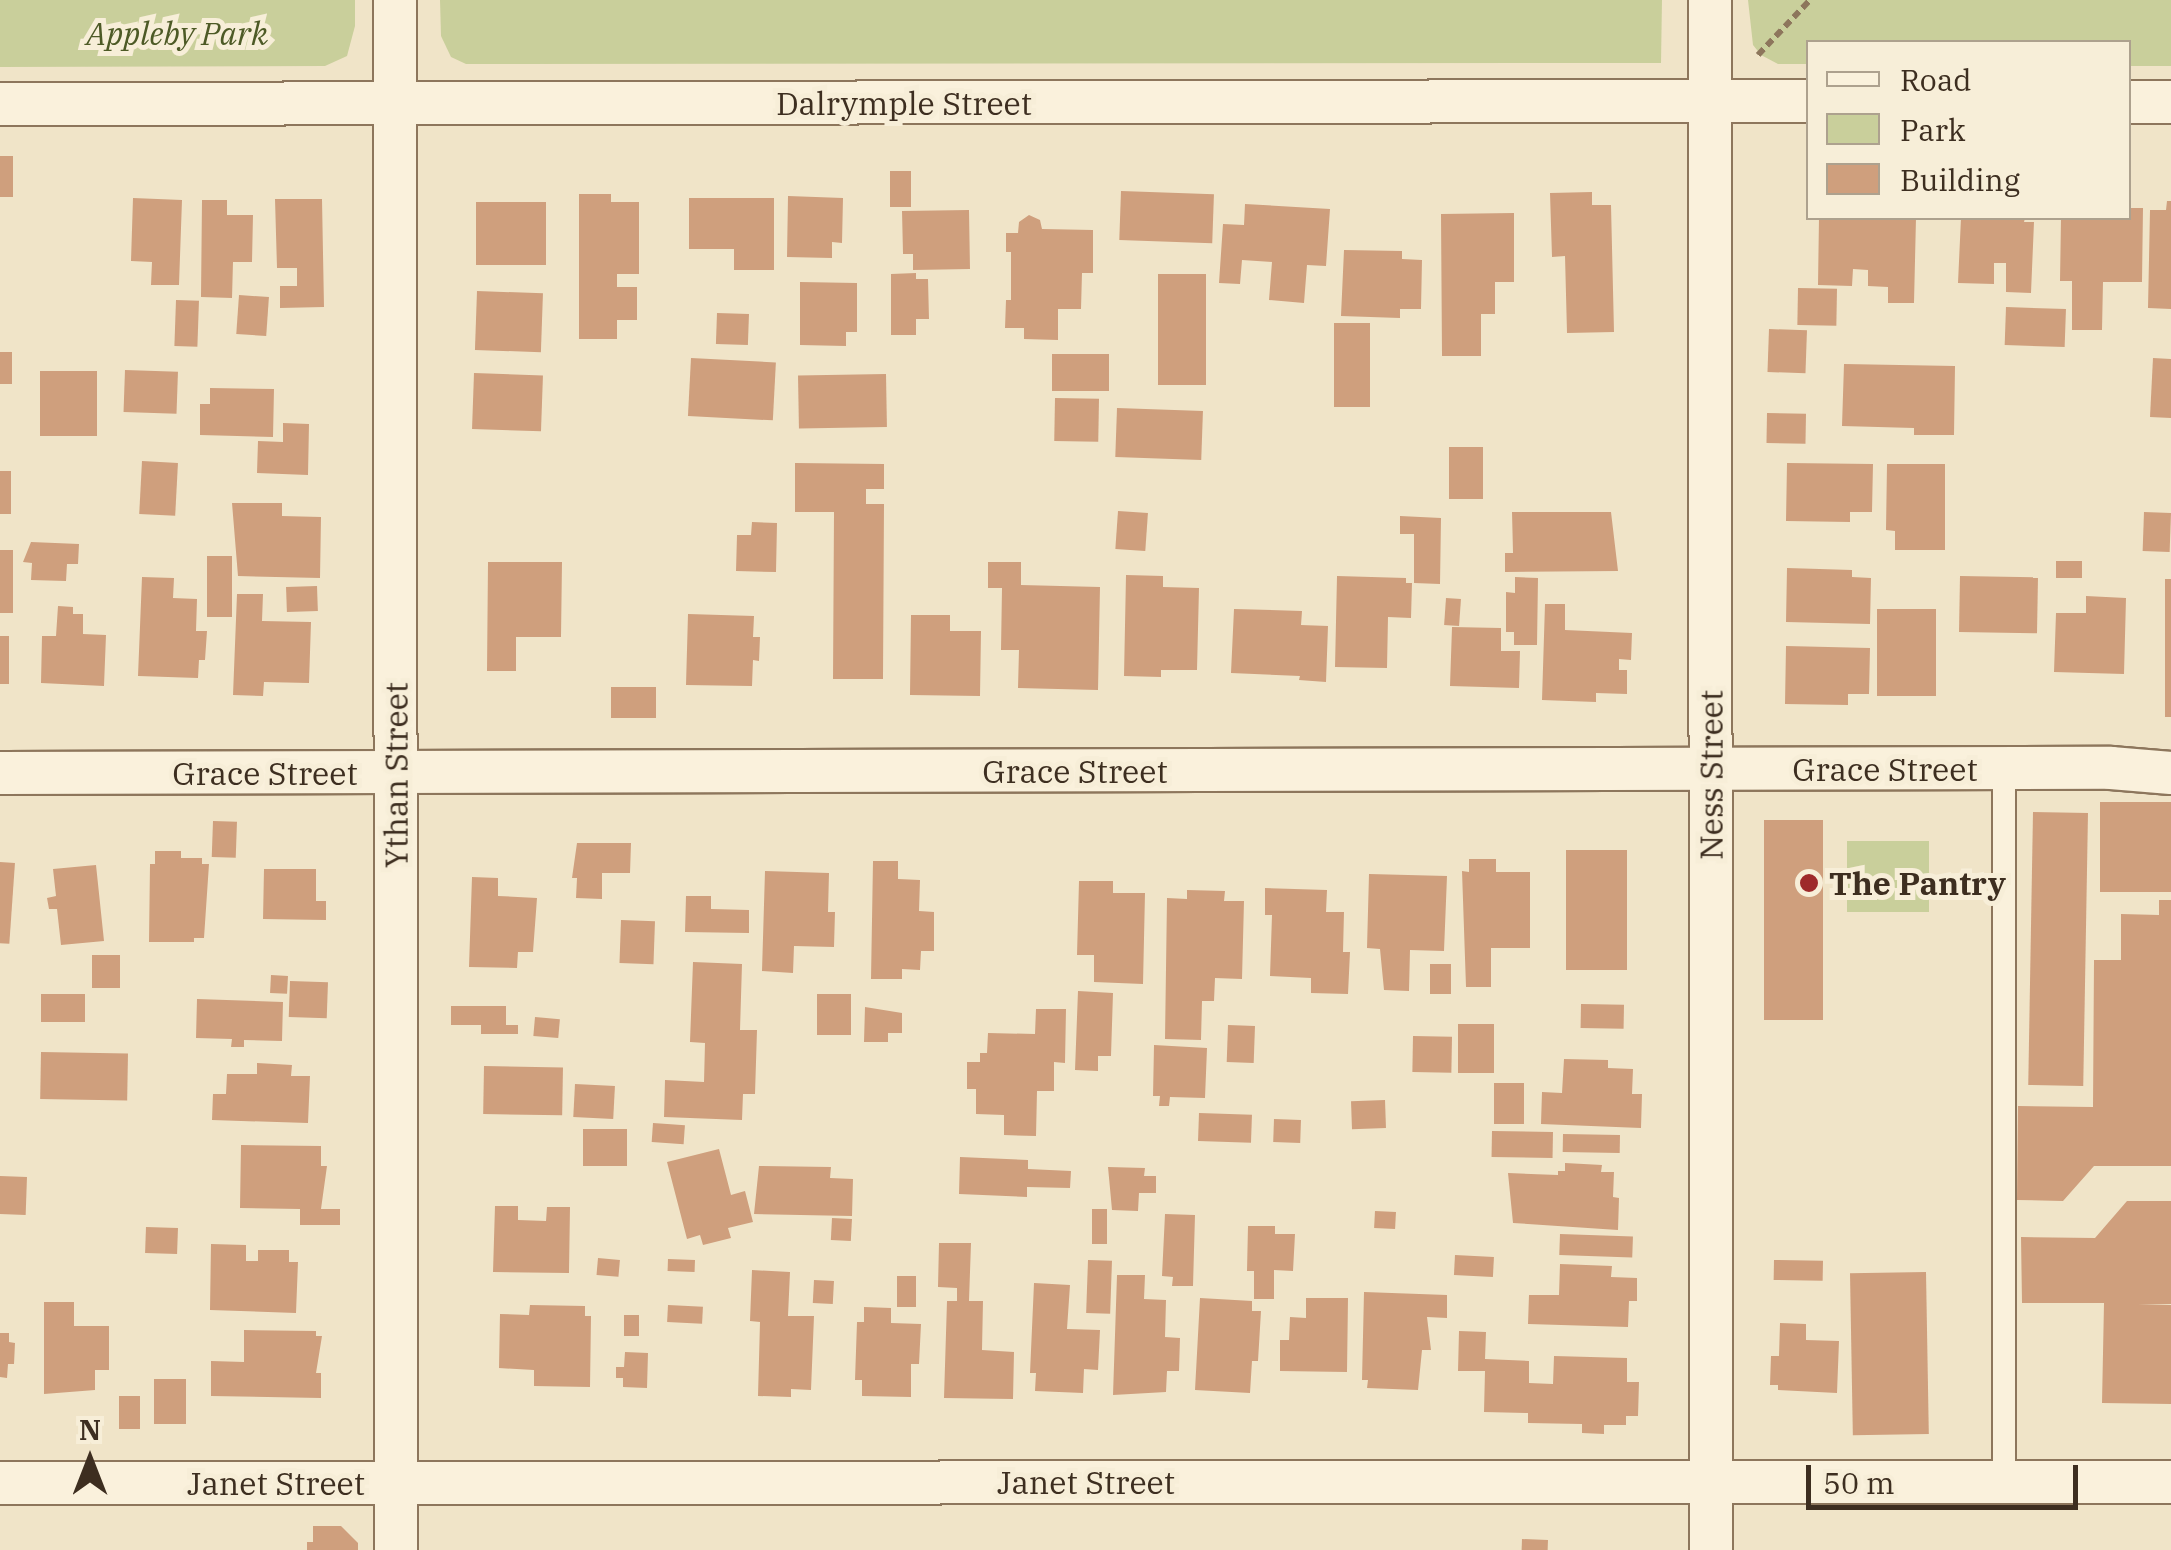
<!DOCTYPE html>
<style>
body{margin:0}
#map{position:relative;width:2171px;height:1550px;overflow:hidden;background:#f0e4c8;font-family:"IBM Plex Serif",serif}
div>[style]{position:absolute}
.green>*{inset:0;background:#c9cf9b;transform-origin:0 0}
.building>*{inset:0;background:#cf9f7d;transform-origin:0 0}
.path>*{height:6px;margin-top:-3px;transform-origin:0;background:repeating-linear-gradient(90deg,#8d765c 0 8px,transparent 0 13px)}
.roads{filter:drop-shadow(2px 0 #8d765c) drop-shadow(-2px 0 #8d765c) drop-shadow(0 2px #8d765c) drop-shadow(0 -2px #8d765c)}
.lane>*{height:22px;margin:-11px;padding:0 11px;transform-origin:11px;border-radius:11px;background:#faf1dc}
.street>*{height:42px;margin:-21px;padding:0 21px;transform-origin:21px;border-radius:21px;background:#faf1dc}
.dots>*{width:28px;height:28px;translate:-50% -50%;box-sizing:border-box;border:5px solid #f7eed8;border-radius:50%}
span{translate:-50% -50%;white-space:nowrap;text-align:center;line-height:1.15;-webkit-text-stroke:10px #f7eed8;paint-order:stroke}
.park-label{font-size:32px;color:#4d5a26;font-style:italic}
.street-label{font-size:32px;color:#3d2e20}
.poi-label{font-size:32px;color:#3d2e20;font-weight:700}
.left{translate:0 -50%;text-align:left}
.legend{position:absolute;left:1806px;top:40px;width:325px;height:180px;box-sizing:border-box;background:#f7eed8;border:2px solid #ada18e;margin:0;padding:12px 18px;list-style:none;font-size:30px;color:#3d2e20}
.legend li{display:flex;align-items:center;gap:20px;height:50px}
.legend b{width:50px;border:2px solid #ada18e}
.north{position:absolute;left:40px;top:1410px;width:100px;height:100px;-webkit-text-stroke:8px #f7eed8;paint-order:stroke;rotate:0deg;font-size:28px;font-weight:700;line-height:40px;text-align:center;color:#3d2e20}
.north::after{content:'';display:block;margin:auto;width:35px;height:45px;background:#3d2e20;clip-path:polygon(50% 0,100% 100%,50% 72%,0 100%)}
.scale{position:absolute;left:1806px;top:1465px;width:272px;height:45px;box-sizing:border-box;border:5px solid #3d2e20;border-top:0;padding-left:12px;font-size:30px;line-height:35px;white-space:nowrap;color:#3d2e20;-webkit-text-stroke:8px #f7eed8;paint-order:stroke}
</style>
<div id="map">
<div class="green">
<div style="clip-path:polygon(0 0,355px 0,355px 26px,347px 56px,325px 66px,0 67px)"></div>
<div style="clip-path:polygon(440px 0,1662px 0,1661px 63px,466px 64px,451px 57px,441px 36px)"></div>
<div style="clip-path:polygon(1748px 0,2171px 0,2171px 66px,2129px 66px,2128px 42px,1808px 42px,1808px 64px,1778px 64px,1761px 55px,1753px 45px)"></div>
<div style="left:1847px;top:841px;width:82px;height:71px"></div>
</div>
<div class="building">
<div style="left:0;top:156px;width:13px;height:41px"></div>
<div style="left:890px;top:171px;width:21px;height:36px"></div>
<div style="left:1121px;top:191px;width:93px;height:49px;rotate:2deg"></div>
<div style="clip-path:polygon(1592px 192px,1592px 205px,1611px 205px,1614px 332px,1567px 333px,1565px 256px,1552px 257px,1550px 193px)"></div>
<div style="clip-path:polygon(579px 194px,611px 194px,611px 202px,639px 202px,639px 274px,617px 274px,617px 287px,637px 287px,637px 320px,617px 320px,617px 339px,579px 339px)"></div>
<div style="clip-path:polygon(788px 196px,843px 198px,842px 243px,832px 242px,832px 258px,787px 257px)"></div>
<div style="clip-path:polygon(133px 198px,182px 200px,179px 285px,151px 285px,152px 262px,131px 261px)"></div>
<div style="clip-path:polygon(689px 198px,774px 198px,774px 270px,734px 270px,734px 249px,689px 249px)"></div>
<div style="clip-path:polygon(275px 199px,322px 199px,324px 307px,280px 308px,280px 286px,297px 286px,297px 268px,277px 268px)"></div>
<div style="clip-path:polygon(202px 200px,227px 200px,227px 215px,253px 215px,252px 262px,233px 262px,232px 298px,201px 297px)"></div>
<div style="clip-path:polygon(2167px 201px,2171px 201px,2171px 309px,2148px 308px,2150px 210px,2166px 210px)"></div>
<div style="left:476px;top:202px;width:70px;height:63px"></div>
<div style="clip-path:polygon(1245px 204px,1330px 209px,1326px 266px,1307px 265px,1304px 303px,1269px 300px,1272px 262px,1242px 260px,1240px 284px,1219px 283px,1223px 224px,1244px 225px)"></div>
<div style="clip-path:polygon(2128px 208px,2143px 208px,2142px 282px,2103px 282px,2102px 330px,2072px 330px,2072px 281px,2060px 281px,2061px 218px,2128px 218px)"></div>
<div style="clip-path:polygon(969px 210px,970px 269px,913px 270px,913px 254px,903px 254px,902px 211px)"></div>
<div style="clip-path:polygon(1514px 213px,1514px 282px,1495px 282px,1495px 314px,1481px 314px,1481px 356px,1442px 356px,1441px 214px)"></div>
<div style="clip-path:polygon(1029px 215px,1040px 220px,1042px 229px,1093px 230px,1093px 273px,1082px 273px,1081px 309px,1058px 309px,1058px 340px,1024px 339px,1024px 328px,1005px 328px,1006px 300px,1011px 300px,1011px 252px,1006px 252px,1006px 233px,1018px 233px,1019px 222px)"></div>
<div style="clip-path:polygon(1819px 218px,1916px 218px,1914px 303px,1888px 303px,1888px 287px,1868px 286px,1868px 270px,1853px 269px,1852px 286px,1818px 285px)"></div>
<div style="clip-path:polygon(1961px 218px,2025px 218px,2024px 222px,2034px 222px,2031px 293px,2006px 292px,2006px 263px,1994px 263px,1994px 284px,1958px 283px)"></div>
<div style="clip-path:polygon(1344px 250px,1402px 251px,1402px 259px,1422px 260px,1421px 309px,1400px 309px,1400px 318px,1341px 316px)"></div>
<div style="clip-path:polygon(916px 273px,916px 279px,928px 279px,929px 319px,916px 319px,916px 335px,891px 335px,891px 274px)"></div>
<div style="left:1158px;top:274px;width:48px;height:111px"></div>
<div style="clip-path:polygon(800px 282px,857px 283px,857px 332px,846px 332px,846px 346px,800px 345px)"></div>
<div style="left:1798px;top:288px;width:39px;height:37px;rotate:1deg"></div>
<div style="left:477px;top:291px;width:66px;height:59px;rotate:2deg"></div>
<div style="left:239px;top:295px;width:30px;height:39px;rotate:4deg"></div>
<div style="left:176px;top:300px;width:23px;height:46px;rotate:2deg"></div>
<div style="left:2006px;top:307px;width:60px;height:38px;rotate:2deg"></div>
<div style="left:717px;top:313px;width:32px;height:31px;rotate:2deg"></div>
<div style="left:1334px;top:323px;width:36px;height:84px"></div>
<div style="left:1769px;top:329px;width:38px;height:43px;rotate:2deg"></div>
<div style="left:0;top:352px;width:12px;height:32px"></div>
<div style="left:1052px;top:354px;width:57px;height:37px"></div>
<div style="left:691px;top:358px;width:85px;height:58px;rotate:3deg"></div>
<div style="clip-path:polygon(2153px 358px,2171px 359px,2171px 418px,2150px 417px)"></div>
<div style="clip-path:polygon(1844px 364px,1955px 366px,1954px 435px,1914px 435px,1914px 428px,1842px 426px)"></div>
<div style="left:125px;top:370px;width:53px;height:42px;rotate:2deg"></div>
<div style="left:40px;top:371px;width:57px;height:65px"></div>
<div style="left:474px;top:373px;width:69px;height:56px;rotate:2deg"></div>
<div style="left:886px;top:374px;width:53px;height:88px;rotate:89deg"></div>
<div style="clip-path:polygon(210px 388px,274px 389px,273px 437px,200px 435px,200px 404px,210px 404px)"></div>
<div style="left:1055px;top:398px;width:44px;height:43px;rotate:1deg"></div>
<div style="left:1117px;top:408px;width:86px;height:49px;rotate:2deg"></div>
<div style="left:1767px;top:413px;width:39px;height:30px;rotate:1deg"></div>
<div style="clip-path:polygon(283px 423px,309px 424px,308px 475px,257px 473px,258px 441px,283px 442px)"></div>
<div style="left:1449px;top:447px;width:34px;height:52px"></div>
<div style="left:142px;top:461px;width:36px;height:53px;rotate:3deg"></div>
<div style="clip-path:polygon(795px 463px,884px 464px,884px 489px,866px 489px,866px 504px,884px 504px,883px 679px,833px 679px,834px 512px,795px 512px)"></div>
<div style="clip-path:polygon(1787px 463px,1873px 464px,1872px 512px,1850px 512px,1850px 522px,1786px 521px)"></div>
<div style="clip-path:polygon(1887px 464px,1945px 464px,1945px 550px,1895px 550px,1895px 531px,1886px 530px)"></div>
<div style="left:0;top:471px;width:11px;height:43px"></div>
<div style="clip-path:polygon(232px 503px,282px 503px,282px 516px,321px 517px,320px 578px,238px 576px)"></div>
<div style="left:1118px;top:511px;width:30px;height:38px;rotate:4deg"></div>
<div style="clip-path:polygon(1512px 512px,1611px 512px,1618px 571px,1505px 572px,1505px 553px,1513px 553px)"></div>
<div style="left:2144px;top:512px;width:27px;height:39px;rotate:2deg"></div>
<div style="clip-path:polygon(1400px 516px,1441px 518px,1440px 584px,1414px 583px,1414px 534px,1400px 534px)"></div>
<div style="clip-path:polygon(752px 522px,777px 523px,776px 572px,736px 571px,737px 535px,751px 535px)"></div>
<div style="clip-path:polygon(31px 542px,79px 544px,78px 564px,67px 564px,66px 581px,31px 580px,32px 563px,23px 562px)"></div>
<div style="left:0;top:550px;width:13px;height:63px"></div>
<div style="left:207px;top:556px;width:25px;height:61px"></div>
<div style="left:2056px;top:561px;width:26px;height:17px"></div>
<div style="clip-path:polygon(488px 562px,562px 562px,561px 637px,516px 637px,516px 671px,487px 671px)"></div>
<div style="clip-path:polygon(988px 562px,1021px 562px,1021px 585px,1100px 587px,1098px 690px,1018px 688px,1019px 650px,1001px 650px,1002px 588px,988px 588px)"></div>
<div style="clip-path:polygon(1787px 568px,1852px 570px,1852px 577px,1871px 578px,1870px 624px,1786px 622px)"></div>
<div style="clip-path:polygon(1126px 575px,1163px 576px,1163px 587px,1199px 588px,1197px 670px,1161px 670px,1161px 677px,1124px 676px)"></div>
<div style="clip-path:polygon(1337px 576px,1406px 578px,1406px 583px,1412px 583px,1411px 618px,1388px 617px,1387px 668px,1335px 667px)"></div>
<div style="left:1960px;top:576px;width:78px;height:56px;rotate:1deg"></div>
<div style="clip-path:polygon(142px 577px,174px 578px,173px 598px,197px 599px,196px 631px,207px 631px,205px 660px,199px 660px,198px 678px,138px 676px)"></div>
<div style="clip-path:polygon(1515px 577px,1538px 578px,1537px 645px,1514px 645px,1514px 632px,1506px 632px,1506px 592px,1515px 593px)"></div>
<div style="left:2165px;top:579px;width:6px;height:138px"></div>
<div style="left:317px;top:586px;width:25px;height:31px;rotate:88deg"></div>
<div style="clip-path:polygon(237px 594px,263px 594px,262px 621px,311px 622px,309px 683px,264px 682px,263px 696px,233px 695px)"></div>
<div style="clip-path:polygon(2086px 596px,2126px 598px,2124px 674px,2054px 672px,2056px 613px,2086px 613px)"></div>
<div style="left:1446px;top:598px;width:15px;height:27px;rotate:4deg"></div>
<div style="clip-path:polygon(1545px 604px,1565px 604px,1565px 630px,1632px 633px,1631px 660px,1619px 659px,1619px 670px,1627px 670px,1627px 694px,1596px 693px,1596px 702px,1542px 700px)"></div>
<div style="clip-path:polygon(58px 606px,73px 607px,73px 614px,83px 614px,83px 634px,106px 635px,104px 686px,41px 683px,42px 636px,56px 636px)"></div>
<div style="clip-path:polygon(1234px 609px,1302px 611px,1301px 625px,1328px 626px,1326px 682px,1299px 680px,1300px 676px,1231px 673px)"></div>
<div style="left:1877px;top:609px;width:59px;height:87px"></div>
<div style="clip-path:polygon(688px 614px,754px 616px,753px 637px,760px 637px,759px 661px,753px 660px,752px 686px,686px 685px)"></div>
<div style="clip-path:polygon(911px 615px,950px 615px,950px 631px,981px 631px,980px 696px,910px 695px)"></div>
<div style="clip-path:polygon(1452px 627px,1501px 628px,1501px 651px,1520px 651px,1519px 688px,1450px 686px)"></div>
<div style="left:0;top:636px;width:9px;height:48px"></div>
<div style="clip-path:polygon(1786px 646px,1870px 648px,1869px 694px,1848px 694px,1848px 705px,1785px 704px)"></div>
<div style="left:611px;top:687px;width:45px;height:31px"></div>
<div style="left:2171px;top:802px;width:90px;height:71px;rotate:90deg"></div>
<div style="left:2033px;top:812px;width:55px;height:273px;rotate:1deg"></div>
<div style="left:1764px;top:820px;width:59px;height:200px"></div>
<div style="left:213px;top:821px;width:24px;height:36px;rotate:2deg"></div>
<div style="clip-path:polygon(577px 843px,631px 843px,630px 873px,602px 873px,602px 899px,576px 898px,577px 878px,572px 878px)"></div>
<div style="left:1566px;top:850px;width:61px;height:120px"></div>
<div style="clip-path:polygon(155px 851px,181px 851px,181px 858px,202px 858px,202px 864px,209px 864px,204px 938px,194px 938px,194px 942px,149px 942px,150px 864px,155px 864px)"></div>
<div style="clip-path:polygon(1469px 859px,1496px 859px,1496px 872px,1530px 872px,1530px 948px,1491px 948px,1491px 987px,1466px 987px,1462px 871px,1469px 872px)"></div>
<div style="clip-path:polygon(873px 861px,898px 861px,898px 879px,920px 880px,919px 911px,934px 912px,934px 951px,921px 951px,920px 970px,902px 969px,902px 979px,871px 979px)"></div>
<div style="left:0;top:862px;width:15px;height:81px;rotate:4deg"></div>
<div style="clip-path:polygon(96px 865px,104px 941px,61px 945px,57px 909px,49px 909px,47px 898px,56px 896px,53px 869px)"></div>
<div style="clip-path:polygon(264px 869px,316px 869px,316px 901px,326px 901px,326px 920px,263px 919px)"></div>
<div style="clip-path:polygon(765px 871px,829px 873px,828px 912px,835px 912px,834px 947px,794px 946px,793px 973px,762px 971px)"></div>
<div style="clip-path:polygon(1369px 874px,1447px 876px,1444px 951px,1410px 950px,1409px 991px,1384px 990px,1380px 949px,1367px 948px)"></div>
<div style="clip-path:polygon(472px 877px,498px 878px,498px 896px,537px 898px,533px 952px,518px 952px,517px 968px,469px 967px)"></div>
<div style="clip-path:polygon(1079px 881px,1113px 881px,1113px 893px,1145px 893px,1143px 984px,1094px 982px,1094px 955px,1077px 955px)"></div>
<div style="clip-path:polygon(1265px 888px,1327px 890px,1326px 912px,1344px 912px,1343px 952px,1350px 952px,1348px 994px,1311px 993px,1311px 978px,1270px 976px,1272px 915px,1265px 915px)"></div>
<div style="clip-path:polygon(1187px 890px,1225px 891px,1224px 901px,1244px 901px,1242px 979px,1215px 978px,1214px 1001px,1202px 1001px,1201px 1040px,1165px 1039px,1167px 898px,1187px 899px)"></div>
<div style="clip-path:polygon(686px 896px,711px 896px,711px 909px,749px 910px,749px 933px,685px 932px)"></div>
<div style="clip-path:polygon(2159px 900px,2171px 900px,2171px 1166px,2094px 1166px,2063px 1201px,2017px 1200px,2018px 1106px,2093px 1107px,2094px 960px,2121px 960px,2121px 914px,2159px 915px)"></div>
<div style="left:621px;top:920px;width:34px;height:43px;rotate:2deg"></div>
<div style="left:92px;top:955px;width:28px;height:33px"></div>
<div style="clip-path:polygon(693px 962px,742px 964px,740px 1030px,757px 1030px,755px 1094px,743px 1094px,742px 1120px,664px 1117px,665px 1080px,704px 1082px,705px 1043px,690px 1042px)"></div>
<div style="left:1430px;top:964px;width:21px;height:30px"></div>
<div style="left:271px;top:975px;width:17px;height:18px;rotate:3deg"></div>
<div style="left:290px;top:981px;width:38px;height:36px;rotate:2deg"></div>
<div style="clip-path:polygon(1078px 991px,1113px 993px,1111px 1056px,1098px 1056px,1098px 1071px,1075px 1070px)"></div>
<div style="left:41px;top:994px;width:44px;height:28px"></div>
<div style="left:817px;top:994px;width:34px;height:41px"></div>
<div style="clip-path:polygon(197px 999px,283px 1002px,282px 1041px,244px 1040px,244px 1047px,231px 1047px,232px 1039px,196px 1038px)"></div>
<div style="left:1581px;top:1004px;width:43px;height:24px;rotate:1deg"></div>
<div style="clip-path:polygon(451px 1006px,506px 1006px,506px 1025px,518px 1025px,518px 1034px,481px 1034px,481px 1025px,451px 1025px)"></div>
<div style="clip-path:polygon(865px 1007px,902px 1013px,902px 1033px,888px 1033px,888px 1042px,864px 1042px)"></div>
<div style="clip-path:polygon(1036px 1009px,1066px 1009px,1065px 1063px,1054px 1062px,1054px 1091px,1037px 1091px,1036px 1136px,1004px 1135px,1004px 1115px,976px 1114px,976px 1089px,967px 1089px,967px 1062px,980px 1062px,980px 1053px,987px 1053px,988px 1033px,1035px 1034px)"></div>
<div style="left:535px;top:1017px;width:25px;height:19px;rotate:5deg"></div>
<div style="left:1458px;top:1024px;width:36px;height:49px"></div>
<div style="left:1228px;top:1025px;width:27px;height:37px;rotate:2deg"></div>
<div style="left:1413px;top:1036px;width:39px;height:36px;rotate:1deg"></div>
<div style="clip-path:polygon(1154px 1045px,1207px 1048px,1205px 1098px,1170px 1097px,1169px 1106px,1159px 1106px,1160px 1096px,1153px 1096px)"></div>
<div style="left:41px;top:1052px;width:87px;height:47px;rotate:1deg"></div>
<div style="clip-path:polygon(1564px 1059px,1608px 1060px,1608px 1068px,1633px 1069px,1632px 1094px,1642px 1094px,1641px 1128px,1541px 1124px,1542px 1092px,1562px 1093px)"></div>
<div style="clip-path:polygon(257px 1063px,292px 1065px,291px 1076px,310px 1076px,308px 1123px,212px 1120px,213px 1094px,226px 1094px,227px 1074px,257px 1074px)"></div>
<div style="left:484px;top:1066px;width:79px;height:48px;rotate:1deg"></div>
<div style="left:1494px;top:1083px;width:30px;height:41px"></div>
<div style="left:575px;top:1084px;width:40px;height:33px;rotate:3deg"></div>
<div style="left:1385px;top:1100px;width:28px;height:34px;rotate:88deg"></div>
<div style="left:1199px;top:1113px;width:53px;height:28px;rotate:2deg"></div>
<div style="left:1274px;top:1119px;width:27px;height:23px;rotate:2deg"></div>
<div style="left:653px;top:1123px;width:32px;height:19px;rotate:4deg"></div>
<div style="left:583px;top:1129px;width:44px;height:37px"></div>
<div style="left:1492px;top:1131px;width:61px;height:26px;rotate:1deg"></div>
<div style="left:1563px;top:1134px;width:57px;height:18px;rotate:1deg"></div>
<div style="clip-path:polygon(241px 1145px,321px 1146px,321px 1166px,327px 1166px,321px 1209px,340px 1209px,340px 1225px,300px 1225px,300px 1209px,240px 1208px)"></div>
<div style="clip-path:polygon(719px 1149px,731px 1195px,745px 1191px,753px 1222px,728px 1228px,731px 1238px,703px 1245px,700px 1235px,687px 1239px,667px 1162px)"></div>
<div style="clip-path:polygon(960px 1157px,1028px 1160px,1028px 1169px,1071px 1171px,1070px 1188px,1027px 1187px,1027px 1197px,959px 1194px)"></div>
<div style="clip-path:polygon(1565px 1163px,1602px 1165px,1601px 1172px,1614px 1172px,1613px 1197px,1619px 1198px,1618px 1230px,1513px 1223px,1508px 1173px,1558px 1175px,1558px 1171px,1565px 1171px)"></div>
<div style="clip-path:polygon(759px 1166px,831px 1167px,830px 1178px,853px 1179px,852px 1216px,754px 1214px)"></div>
<div style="clip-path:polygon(1108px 1167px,1145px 1168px,1144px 1176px,1156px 1176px,1156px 1193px,1139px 1193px,1138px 1211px,1112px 1210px)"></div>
<div style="left:0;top:1176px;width:27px;height:38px;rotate:2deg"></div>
<div style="clip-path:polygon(2127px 1201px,2171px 1201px,2171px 1304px,2138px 1305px,2171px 1305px,2171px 1404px,2102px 1403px,2104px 1303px,2022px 1303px,2021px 1237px,2095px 1238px)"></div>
<div style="clip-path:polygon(495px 1206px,518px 1206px,518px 1220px,546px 1221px,547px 1207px,570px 1207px,569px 1273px,493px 1272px)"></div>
<div style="left:1092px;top:1209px;width:15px;height:35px"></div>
<div style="left:1375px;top:1211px;width:21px;height:17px;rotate:3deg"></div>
<div style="clip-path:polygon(1165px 1214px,1195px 1215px,1193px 1286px,1172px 1286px,1173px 1277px,1162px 1276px)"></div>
<div style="left:832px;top:1218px;width:20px;height:22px;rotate:3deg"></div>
<div style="clip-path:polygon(1248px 1226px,1275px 1226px,1275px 1234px,1295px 1234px,1293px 1271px,1274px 1270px,1274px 1299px,1254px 1299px,1254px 1271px,1247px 1271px)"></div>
<div style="left:146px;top:1227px;width:32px;height:26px;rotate:2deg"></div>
<div style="left:1560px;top:1234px;width:73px;height:21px;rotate:2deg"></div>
<div style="clip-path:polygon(939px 1243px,971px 1243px,969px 1301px,983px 1301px,982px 1350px,1014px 1352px,1013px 1399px,944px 1398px,947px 1301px,957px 1301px,957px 1288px,938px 1287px)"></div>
<div style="clip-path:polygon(211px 1244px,246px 1245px,246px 1261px,258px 1261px,258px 1250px,289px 1250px,289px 1262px,298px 1262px,296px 1313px,210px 1310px)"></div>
<div style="left:1455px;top:1255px;width:39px;height:20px;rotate:3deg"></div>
<div style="left:598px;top:1258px;width:22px;height:17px;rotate:5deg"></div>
<div style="left:668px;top:1259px;width:27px;height:12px;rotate:2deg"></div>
<div style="left:1088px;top:1260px;width:24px;height:53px;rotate:2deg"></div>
<div style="left:1774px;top:1260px;width:49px;height:20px;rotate:1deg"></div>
<div style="clip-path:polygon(1560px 1264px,1612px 1266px,1611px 1277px,1637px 1278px,1637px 1301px,1629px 1301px,1628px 1327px,1528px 1324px,1529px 1295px,1559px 1295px)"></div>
<div style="clip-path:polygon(752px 1270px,790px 1272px,788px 1316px,814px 1316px,811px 1390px,791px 1389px,791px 1397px,758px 1396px,760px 1322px,750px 1321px)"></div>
<div style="left:1926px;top:1272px;width:162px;height:76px;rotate:89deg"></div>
<div style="clip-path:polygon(1117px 1275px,1145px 1275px,1144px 1299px,1166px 1300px,1165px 1337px,1180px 1338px,1179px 1371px,1167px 1371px,1166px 1392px,1113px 1395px)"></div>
<div style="left:897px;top:1276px;width:19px;height:31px"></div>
<div style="left:814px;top:1280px;width:20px;height:23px;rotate:3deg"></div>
<div style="clip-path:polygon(1034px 1283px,1070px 1285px,1067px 1329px,1100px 1330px,1098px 1370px,1084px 1369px,1083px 1393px,1035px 1391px,1036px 1373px,1030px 1373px)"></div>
<div style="clip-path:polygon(1364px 1292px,1447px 1295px,1447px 1318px,1427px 1317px,1431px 1350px,1422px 1350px,1418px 1390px,1367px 1388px,1368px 1380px,1362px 1380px)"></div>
<div style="clip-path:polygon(1200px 1298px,1252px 1301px,1252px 1311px,1261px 1311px,1258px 1361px,1252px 1361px,1250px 1393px,1195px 1390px)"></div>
<div style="clip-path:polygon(1306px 1298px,1348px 1298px,1347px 1372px,1280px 1371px,1280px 1340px,1289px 1340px,1290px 1317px,1306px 1318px)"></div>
<div style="clip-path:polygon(44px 1302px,74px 1302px,74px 1326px,109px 1326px,109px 1370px,95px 1370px,95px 1390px,44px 1394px)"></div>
<div style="clip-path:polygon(530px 1305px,585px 1306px,585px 1316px,591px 1316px,590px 1387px,534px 1386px,534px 1370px,499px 1368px,500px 1314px,529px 1315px)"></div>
<div style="left:668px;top:1305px;width:35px;height:17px;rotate:3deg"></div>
<div style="clip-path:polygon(864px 1307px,891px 1308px,891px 1323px,921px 1324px,919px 1364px,911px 1364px,911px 1397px,862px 1396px,862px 1380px,855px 1380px,857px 1322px,864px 1322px)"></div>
<div style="left:624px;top:1315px;width:15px;height:21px"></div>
<div style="clip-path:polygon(1780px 1323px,1806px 1324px,1806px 1340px,1839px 1341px,1837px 1393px,1778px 1390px,1778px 1385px,1770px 1385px,1771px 1356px,1779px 1356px)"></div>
<div style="clip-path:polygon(244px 1330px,316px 1331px,316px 1336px,322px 1336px,316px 1373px,321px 1373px,321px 1398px,211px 1396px,211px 1361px,244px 1362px)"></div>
<div style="clip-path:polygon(1459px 1331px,1486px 1332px,1485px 1359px,1529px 1361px,1529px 1383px,1553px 1384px,1554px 1356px,1627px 1358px,1627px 1382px,1639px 1382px,1638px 1416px,1626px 1416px,1626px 1425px,1604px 1425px,1604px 1434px,1582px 1433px,1582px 1424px,1528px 1423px,1528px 1413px,1484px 1412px,1485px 1371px,1458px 1371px)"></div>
<div style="clip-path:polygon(0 1333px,9px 1333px,9px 1342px,15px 1343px,14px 1364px,8px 1364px,7px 1378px,0 1377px)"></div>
<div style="clip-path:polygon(625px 1352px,648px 1353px,647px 1388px,623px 1387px,623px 1378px,616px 1378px,616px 1367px,624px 1367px)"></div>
<div style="left:154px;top:1379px;width:32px;height:45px"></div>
<div style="left:119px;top:1396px;width:21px;height:33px"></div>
<div style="clip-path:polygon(313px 1526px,341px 1526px,358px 1543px,358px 1550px,307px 1550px,307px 1542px,313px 1542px)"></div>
<div style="left:1522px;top:1539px;width:26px;height:11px;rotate:2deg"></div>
</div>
<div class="path">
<div style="left:1758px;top:55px;width:76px;rotate:-46.6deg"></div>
</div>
<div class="roads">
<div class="lane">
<div style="left:2004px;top:769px;width:714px;rotate:90deg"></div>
</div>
<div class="street">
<div style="left:395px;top:0;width:1550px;rotate:89.96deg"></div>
<div style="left:1710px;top:0;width:1550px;rotate:89.96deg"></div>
<div style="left:2128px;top:102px;width:43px"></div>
<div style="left:0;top:104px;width:1808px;rotate:-0.1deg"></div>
<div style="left:0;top:773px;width:2111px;rotate:-0.14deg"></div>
<div style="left:2111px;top:768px;width:60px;rotate:4.8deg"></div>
<div style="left:0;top:1483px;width:2171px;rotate:-0.03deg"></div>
</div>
</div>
<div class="dots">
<div style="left:1809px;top:883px;background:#9e2a2b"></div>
</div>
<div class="park-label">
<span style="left:177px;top:33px">Appleby Park</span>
</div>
<div class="street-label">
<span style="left:904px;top:103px">Dalrymple Street</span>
<span style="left:1885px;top:769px">Grace Street</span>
<span style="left:1075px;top:771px">Grace Street</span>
<span style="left:265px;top:773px">Grace Street</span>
<span style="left:396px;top:775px;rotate:-90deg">Ythan Street</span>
<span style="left:1711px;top:775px;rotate:-90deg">Ness Street</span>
<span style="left:1086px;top:1482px">Janet Street</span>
<span style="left:276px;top:1483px">Janet Street</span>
</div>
<div class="poi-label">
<span class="left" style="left:1829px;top:883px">The Pantry</span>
</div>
<ul class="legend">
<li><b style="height:12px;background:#faf1dc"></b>Road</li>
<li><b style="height:28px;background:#c9cf9b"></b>Park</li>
<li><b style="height:28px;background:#cf9f7d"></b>Building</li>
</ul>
<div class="north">N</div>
<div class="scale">50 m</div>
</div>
